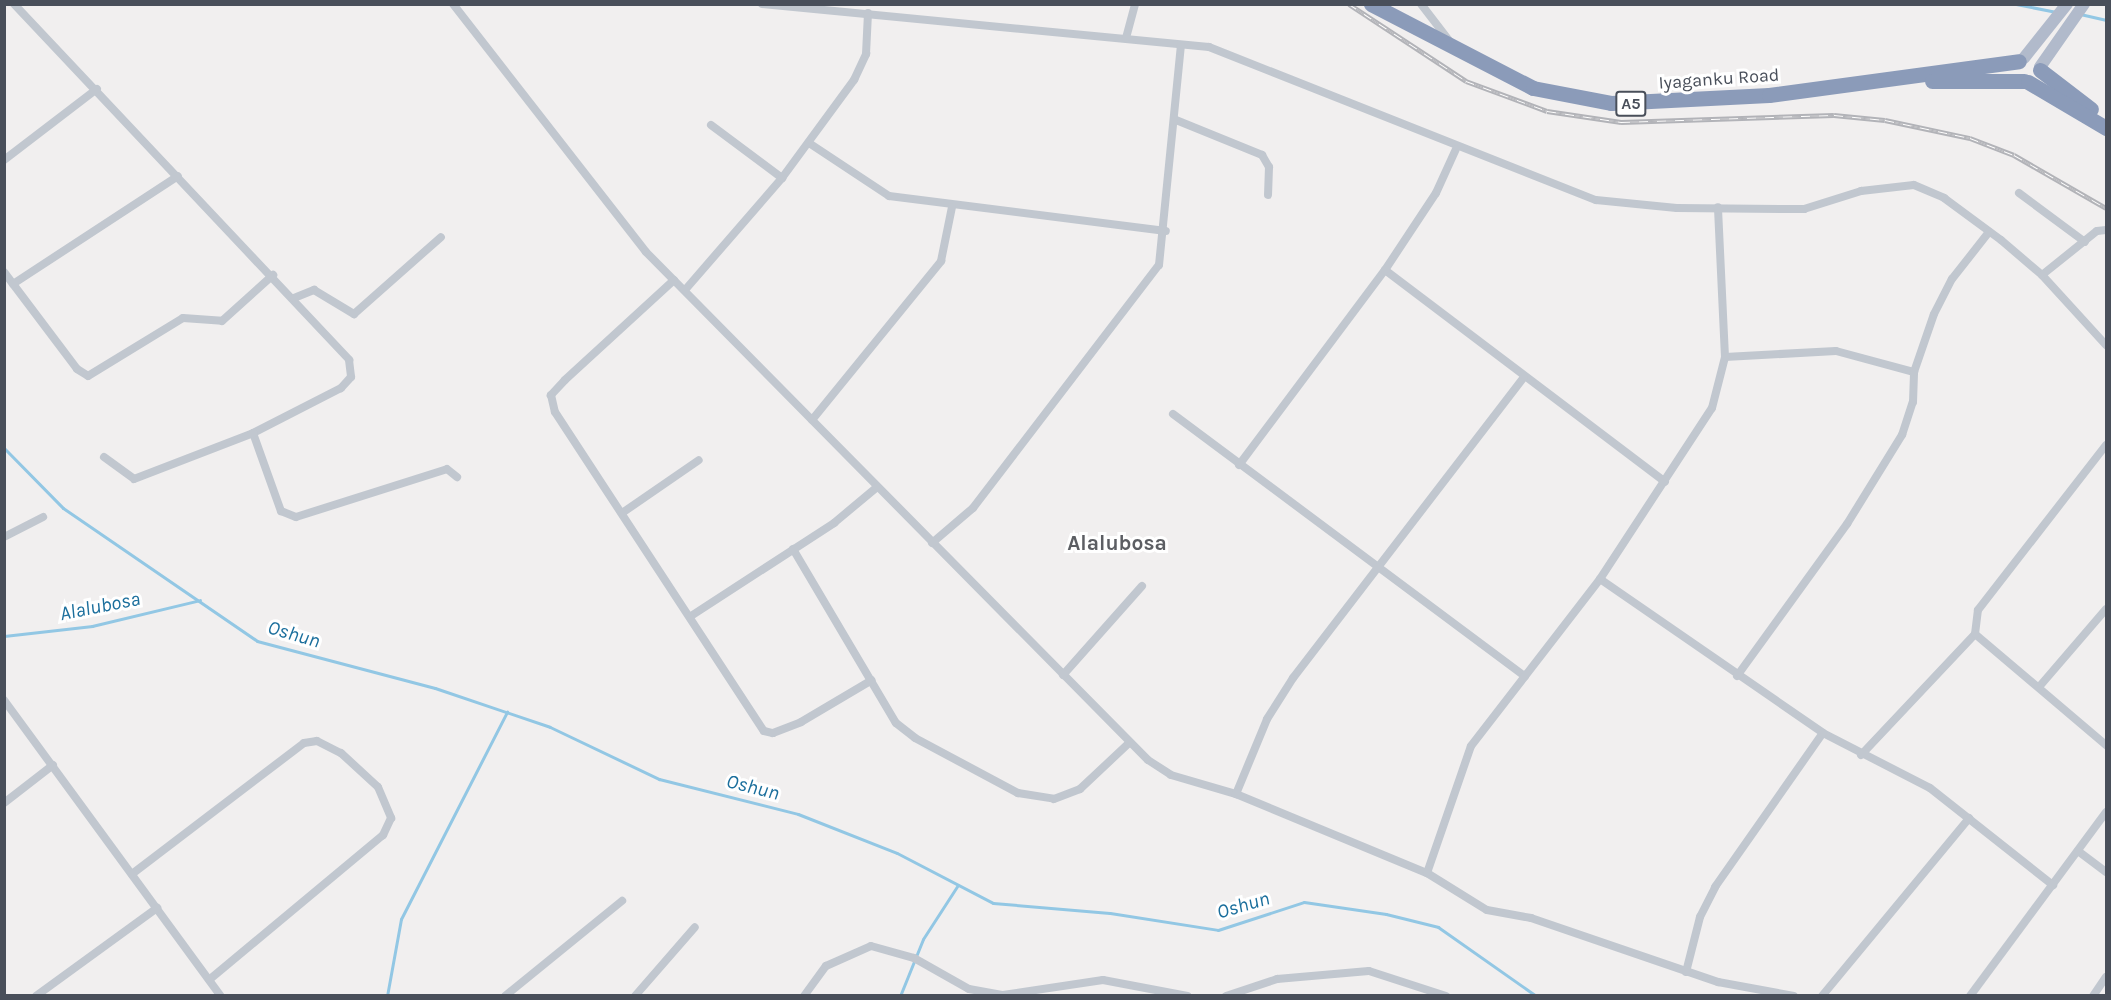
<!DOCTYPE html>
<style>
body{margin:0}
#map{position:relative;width:2111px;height:1000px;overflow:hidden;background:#f1efef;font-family:Karla,sans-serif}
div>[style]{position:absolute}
.stream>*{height:3px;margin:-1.5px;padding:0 1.5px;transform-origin:1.5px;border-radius:1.5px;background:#92c7e4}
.street>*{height:8px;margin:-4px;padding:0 4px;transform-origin:4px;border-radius:4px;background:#c1c7cf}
.primary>*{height:12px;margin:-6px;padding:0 6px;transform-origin:6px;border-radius:6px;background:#b1bacb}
.highway>*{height:15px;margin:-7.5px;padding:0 7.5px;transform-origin:7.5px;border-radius:7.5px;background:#8b9bb9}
.rail>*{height:5px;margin-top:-2.5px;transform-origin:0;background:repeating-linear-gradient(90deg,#fff 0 9px,#b2b3b8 0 18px);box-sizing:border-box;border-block:2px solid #b2b3b8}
span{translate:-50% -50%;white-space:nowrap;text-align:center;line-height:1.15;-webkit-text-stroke:6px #fff;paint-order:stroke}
.shield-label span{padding:2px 4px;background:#fff;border:2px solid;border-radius:4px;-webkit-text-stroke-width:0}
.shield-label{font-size:16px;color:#494f5a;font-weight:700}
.street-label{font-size:18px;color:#494f5a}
.water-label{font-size:20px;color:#1a6e9c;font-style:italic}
.quarter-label{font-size:21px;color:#5c5e63;font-weight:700}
.frame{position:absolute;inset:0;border:6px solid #494f5a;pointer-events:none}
</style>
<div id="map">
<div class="stream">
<div style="left:2016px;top:4px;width:41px;rotate:11.3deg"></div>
<div style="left:2080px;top:14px;width:27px;rotate:13deg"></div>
<div style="left:4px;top:448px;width:84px;rotate:45.5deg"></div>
<div style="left:63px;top:508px;width:235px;rotate:34.4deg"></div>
<div style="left:257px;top:641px;width:184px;rotate:14.8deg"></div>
<div style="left:435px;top:688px;width:121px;rotate:18.7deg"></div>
<div style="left:550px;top:727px;width:121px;rotate:25.5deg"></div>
<div style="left:659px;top:779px;width:143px;rotate:14.1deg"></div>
<div style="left:798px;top:814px;width:106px;rotate:21.5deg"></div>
<div style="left:897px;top:853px;width:108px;rotate:27.5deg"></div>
<div style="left:993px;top:903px;width:117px;rotate:4.9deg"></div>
<div style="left:1110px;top:913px;width:109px;rotate:8.9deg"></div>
<div style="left:1218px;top:930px;width:90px;rotate:-18deg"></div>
<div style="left:1304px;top:902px;width:83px;rotate:8.3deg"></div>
<div style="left:1386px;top:914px;width:54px;rotate:14deg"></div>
<div style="left:1438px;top:927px;width:120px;rotate:35.1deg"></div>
<div style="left:4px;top:636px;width:89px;rotate:-6.5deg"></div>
<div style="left:92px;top:626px;width:111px;rotate:-13.5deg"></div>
<div style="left:387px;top:996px;width:78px;rotate:-79.7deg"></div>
<div style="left:401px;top:919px;width:233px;rotate:-62.9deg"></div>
<div style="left:900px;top:996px;width:61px;rotate:-68deg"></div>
<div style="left:923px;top:939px;width:64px;rotate:-57.1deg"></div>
</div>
<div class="street">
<div style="left:14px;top:4px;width:489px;rotate:46.7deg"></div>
<div style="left:349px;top:360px;width:17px;rotate:83deg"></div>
<div style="left:351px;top:377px;width:15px;rotate:132deg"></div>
<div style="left:341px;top:388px;width:99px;rotate:152.9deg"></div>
<div style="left:253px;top:433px;width:83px;rotate:70.3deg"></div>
<div style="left:281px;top:511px;width:16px;rotate:22deg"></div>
<div style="left:296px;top:517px;width:158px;rotate:-17.6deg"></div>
<div style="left:447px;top:469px;width:13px;rotate:39deg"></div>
<div style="left:453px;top:4px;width:314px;rotate:52.1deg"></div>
<div style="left:646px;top:252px;width:714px;rotate:45.34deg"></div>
<div style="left:1148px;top:760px;width:27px;rotate:33deg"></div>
<div style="left:1171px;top:775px;width:68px;rotate:16.3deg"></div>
<div style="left:1236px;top:794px;width:207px;rotate:22.5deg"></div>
<div style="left:1427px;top:873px;width:70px;rotate:31.7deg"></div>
<div style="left:1487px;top:910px;width:45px;rotate:10.3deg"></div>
<div style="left:1531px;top:918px;width:198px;rotate:18.9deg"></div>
<div style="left:1718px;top:982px;width:77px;rotate:10.4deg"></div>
<div style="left:762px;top:4px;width:449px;rotate:5.5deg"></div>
<div style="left:1209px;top:47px;width:416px;rotate:21.6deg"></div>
<div style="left:1596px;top:200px;width:81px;rotate:5.6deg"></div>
<div style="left:1677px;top:208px;width:127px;rotate:0.5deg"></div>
<div style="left:1804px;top:209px;width:60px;rotate:-17.5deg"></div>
<div style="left:1861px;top:191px;width:53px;rotate:-6.5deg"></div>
<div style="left:1914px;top:185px;width:33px;rotate:23deg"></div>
<div style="left:1944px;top:198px;width:71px;rotate:36.4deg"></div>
<div style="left:2001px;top:240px;width:54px;rotate:40.5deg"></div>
<div style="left:2042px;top:275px;width:95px;rotate:47.6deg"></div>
<div style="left:1421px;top:4px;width:49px;rotate:52.4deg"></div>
<div style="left:1126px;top:38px;width:35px;rotate:-75deg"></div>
<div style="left:1176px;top:120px;width:93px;rotate:22.1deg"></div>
<div style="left:1262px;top:155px;width:14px;rotate:60deg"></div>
<div style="left:1269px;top:167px;width:28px;rotate:92deg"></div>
<div style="left:711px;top:125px;width:89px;rotate:36.7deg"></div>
<div style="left:809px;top:143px;width:96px;rotate:33.5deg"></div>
<div style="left:889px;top:196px;width:279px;rotate:7.2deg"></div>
<div style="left:4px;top:160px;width:117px;rotate:-37.4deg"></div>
<div style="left:2019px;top:193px;width:82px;rotate:36.6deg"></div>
<div style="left:1385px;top:270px;width:351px;rotate:37.1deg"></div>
<div style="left:4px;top:272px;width:121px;rotate:53deg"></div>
<div style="left:77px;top:369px;width:13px;rotate:32deg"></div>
<div style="left:88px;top:376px;width:111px;rotate:-31.4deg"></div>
<div style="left:183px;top:318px;width:39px;rotate:4deg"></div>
<div style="left:222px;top:321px;width:69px;rotate:-42deg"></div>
<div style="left:2042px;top:275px;width:70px;rotate:-38.7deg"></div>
<div style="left:2097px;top:231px;width:9px;rotate:-6deg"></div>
<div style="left:674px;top:280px;width:148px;rotate:137.5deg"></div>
<div style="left:565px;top:380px;width:21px;rotate:133deg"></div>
<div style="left:551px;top:395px;width:17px;rotate:77deg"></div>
<div style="left:555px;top:412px;width:381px;rotate:56.8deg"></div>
<div style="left:764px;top:731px;width:9px;rotate:13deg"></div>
<div style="left:773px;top:733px;width:30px;rotate:-21deg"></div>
<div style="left:801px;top:722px;width:82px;rotate:-30.6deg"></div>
<div style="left:13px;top:284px;width:197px;rotate:-33.2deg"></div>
<div style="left:685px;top:290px;width:148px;rotate:-49.1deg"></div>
<div style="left:782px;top:178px;width:122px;rotate:-53.7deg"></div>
<div style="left:854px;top:80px;width:29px;rotate:-65deg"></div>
<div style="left:866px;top:54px;width:41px;rotate:-87.2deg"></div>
<div style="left:294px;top:298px;width:22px;rotate:-22deg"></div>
<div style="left:314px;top:290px;width:47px;rotate:31deg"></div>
<div style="left:354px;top:314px;width:116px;rotate:-41.5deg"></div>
<div style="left:1725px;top:357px;width:111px;rotate:-3.1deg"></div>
<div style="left:1836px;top:351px;width:81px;rotate:15.1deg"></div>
<div style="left:1173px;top:414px;width:439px;rotate:36.7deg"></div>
<div style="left:812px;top:420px;width:205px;rotate:-50.9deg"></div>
<div style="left:941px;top:261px;width:55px;rotate:-78.5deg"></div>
<div style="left:104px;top:457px;width:37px;rotate:36deg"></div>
<div style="left:134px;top:479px;width:128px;rotate:-21.1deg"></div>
<div style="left:1239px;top:465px;width:244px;rotate:-53.2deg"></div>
<div style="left:1385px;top:270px;width:92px;rotate:-56.5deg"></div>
<div style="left:1436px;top:193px;width:48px;rotate:-65.6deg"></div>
<div style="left:622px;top:513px;width:93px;rotate:-34.5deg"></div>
<div style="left:4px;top:537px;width:44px;rotate:-27.1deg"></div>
<div style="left:932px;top:543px;width:54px;rotate:-40.5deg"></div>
<div style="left:973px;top:508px;width:306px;rotate:-52.6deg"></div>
<div style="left:1159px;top:265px;width:221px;rotate:-84.3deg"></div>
<div style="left:793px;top:549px;width:202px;rotate:59.4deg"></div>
<div style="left:896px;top:723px;width:24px;rotate:38deg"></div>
<div style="left:915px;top:738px;width:117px;rotate:28.1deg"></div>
<div style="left:1018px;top:793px;width:36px;rotate:9deg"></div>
<div style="left:1054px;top:799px;width:28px;rotate:-21deg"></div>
<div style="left:1080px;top:789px;width:67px;rotate:-43.2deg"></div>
<div style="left:1600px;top:579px;width:271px;rotate:34.6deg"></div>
<div style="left:1823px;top:733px;width:120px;rotate:27.2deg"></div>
<div style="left:1930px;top:788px;width:157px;rotate:38.3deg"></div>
<div style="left:691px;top:616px;width:171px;rotate:-33deg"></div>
<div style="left:834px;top:523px;width:56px;rotate:-39.9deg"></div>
<div style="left:1975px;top:634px;width:172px;rotate:40.3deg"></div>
<div style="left:1063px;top:675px;width:119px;rotate:-48.4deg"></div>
<div style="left:1737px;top:676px;width:188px;rotate:-54.1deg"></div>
<div style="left:1847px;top:524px;width:105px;rotate:-58.3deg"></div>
<div style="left:1902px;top:435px;width:35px;rotate:-72deg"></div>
<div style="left:1913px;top:402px;width:30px;rotate:-88deg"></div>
<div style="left:1914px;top:372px;width:61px;rotate:-71deg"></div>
<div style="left:1934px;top:314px;width:39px;rotate:-63deg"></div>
<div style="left:1952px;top:279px;width:60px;rotate:-51.8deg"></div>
<div style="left:2039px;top:687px;width:103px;rotate:-49.3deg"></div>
<div style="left:4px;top:700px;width:367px;rotate:53.8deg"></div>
<div style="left:1861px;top:755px;width:166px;rotate:-46.7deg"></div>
<div style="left:1975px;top:634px;width:24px;rotate:-83deg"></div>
<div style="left:1978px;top:610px;width:209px;rotate:-52.2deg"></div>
<div style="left:1236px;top:794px;width:81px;rotate:-67.5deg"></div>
<div style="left:1267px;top:719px;width:49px;rotate:-57.6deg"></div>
<div style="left:1293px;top:678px;width:379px;rotate:-52.5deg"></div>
<div style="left:4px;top:803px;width:62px;rotate:-37.8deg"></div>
<div style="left:2078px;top:851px;width:35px;rotate:37deg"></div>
<div style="left:1427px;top:873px;width:134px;rotate:-70.9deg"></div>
<div style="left:1471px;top:746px;width:211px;rotate:-52.3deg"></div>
<div style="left:1600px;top:579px;width:204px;rotate:-56.8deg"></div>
<div style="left:1712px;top:408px;width:53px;rotate:-75.7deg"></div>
<div style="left:1725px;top:357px;width:150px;rotate:-92.7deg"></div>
<div style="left:132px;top:874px;width:216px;rotate:-37.3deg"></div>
<div style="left:304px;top:743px;width:13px;rotate:-9deg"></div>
<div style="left:317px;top:741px;width:27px;rotate:27deg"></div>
<div style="left:341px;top:753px;width:50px;rotate:42.6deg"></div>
<div style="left:378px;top:787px;width:34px;rotate:67deg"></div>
<div style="left:391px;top:818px;width:19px;rotate:115deg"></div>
<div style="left:383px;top:835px;width:226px;rotate:140.2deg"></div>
<div style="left:1686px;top:972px;width:57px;rotate:-75.7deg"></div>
<div style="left:1700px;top:917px;width:34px;rotate:-63deg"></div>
<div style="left:1715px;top:887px;width:188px;rotate:-55deg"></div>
<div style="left:36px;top:996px;width:150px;rotate:-36deg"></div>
<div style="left:505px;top:996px;width:151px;rotate:-39.1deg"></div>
<div style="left:635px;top:996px;width:91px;rotate:-49deg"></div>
<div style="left:804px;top:996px;width:37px;rotate:-54deg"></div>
<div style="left:826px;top:966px;width:49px;rotate:-24deg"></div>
<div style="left:871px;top:946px;width:45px;rotate:15.6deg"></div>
<div style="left:914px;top:958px;width:63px;rotate:29.4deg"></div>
<div style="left:969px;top:989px;width:35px;rotate:10deg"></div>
<div style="left:1003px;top:995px;width:101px;rotate:-8.5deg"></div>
<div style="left:1103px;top:980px;width:86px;rotate:10.7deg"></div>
<div style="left:1226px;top:996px;width:54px;rotate:-18.4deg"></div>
<div style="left:1277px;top:979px;width:92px;rotate:-5deg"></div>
<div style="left:1369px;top:971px;width:81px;rotate:18deg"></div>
<div style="left:1822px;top:996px;width:231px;rotate:-50.4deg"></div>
<div style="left:1970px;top:996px;width:229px;rotate:-53.5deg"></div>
<div style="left:2093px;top:996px;width:23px;rotate:-56deg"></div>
</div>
<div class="primary">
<div style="left:2024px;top:58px;width:69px;rotate:-51.5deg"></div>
<div style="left:2040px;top:67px;width:77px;rotate:-55.1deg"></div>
</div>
<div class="highway">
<div style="left:1371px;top:4px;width:182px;rotate:27.4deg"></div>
<div style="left:1533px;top:88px;width:79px;rotate:10.9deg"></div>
<div style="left:1611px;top:103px;width:158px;rotate:-2.9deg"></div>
<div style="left:1769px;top:95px;width:252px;rotate:-7.7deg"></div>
<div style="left:2040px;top:70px;width:64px;rotate:37.4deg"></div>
<div style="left:1932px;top:81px;width:92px"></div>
<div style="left:2028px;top:82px;width:91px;rotate:30.5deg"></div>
</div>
<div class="rail">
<div style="left:1349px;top:4px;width:140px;rotate:33.3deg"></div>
<div style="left:1466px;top:81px;width:86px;rotate:20.3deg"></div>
<div style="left:1547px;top:111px;width:75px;rotate:8.5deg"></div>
<div style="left:1621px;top:122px;width:213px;rotate:-1.9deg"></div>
<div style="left:1834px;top:115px;width:51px;rotate:5.6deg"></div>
<div style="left:1885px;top:120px;width:87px;rotate:12deg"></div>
<div style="left:1970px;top:138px;width:47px;rotate:21.1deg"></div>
<div style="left:2014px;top:155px;width:106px;rotate:29.9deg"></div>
</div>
<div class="shield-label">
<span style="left:1631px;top:104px">A5</span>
</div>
<div class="street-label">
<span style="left:1719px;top:79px;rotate:-4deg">Iyaganku Road</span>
</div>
<div class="water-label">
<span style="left:100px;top:606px;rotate:-11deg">Alalubosa</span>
<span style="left:294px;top:634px;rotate:16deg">Oshun</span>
<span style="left:753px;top:787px;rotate:14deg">Oshun</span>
<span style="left:1243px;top:905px;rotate:-16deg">Oshun</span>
</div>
<div class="quarter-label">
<span style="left:1117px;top:543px">Alalubosa</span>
</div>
<div class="frame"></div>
</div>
